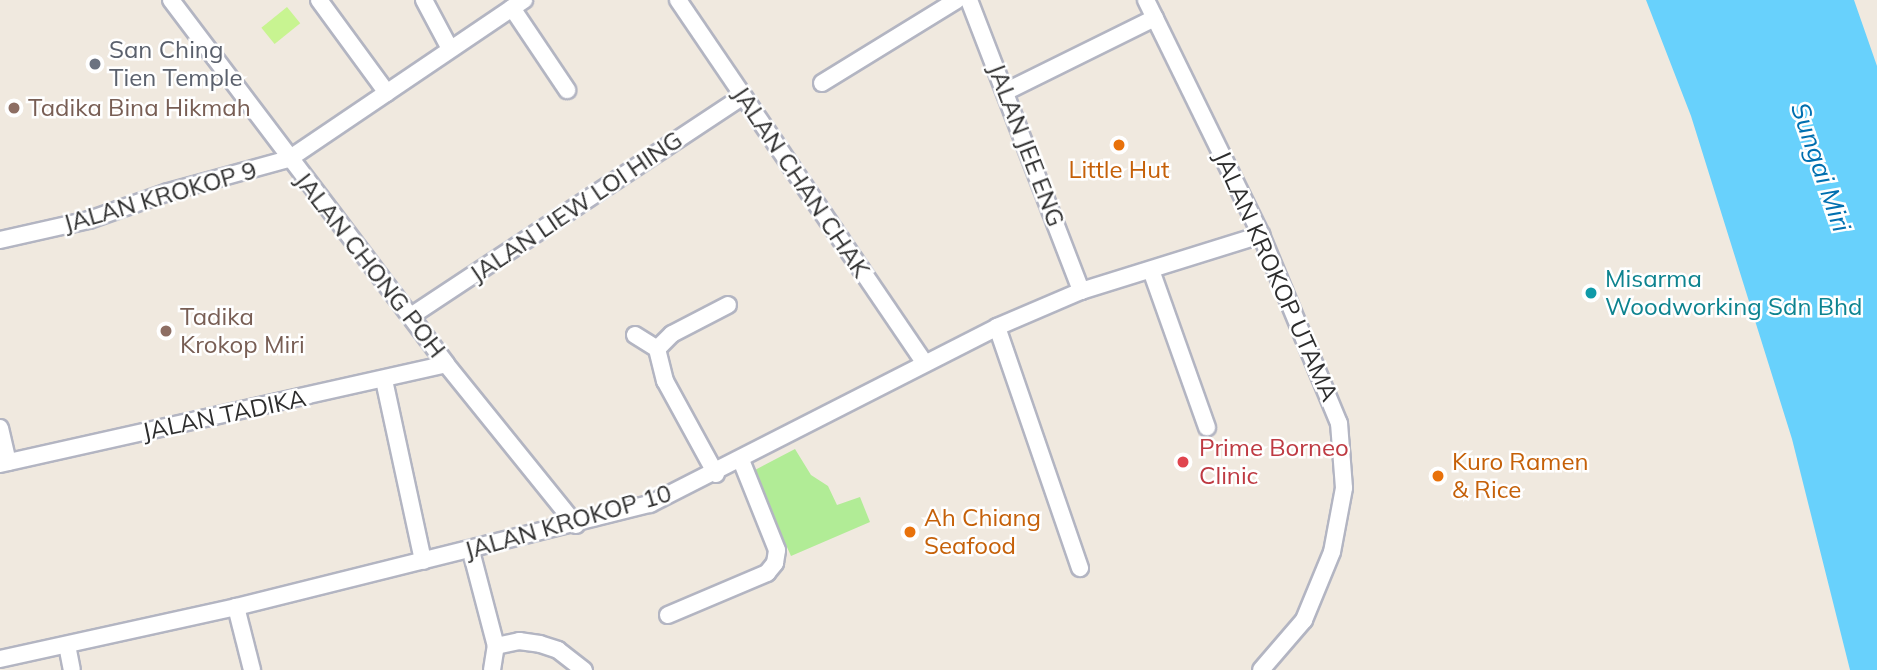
<!DOCTYPE html>
<style>
body{margin:0}
#map{position:relative;width:1877px;height:670px;overflow:hidden;background:#f0e9df;font-family:Mulish,sans-serif}
div>[style]{position:absolute}
.green>*{inset:0;background:#b1ec96}
.pitch>*{inset:0;background:#c8f491;transform-origin:0 0}
.water>*{inset:0;background:#68d1fc}
.roads{filter:drop-shadow(2px 0 #b3b5c2) drop-shadow(-2px 0 #b3b5c2) drop-shadow(0 2px #b3b5c2) drop-shadow(0 -2px #b3b5c2)}
.minor>*{height:16px;margin:-8px;padding:0 8px;transform-origin:8px;border-radius:8px;background:#fff}
.dots>*{width:19px;height:19px;translate:-50% -50%;box-sizing:border-box;border:4px solid #fff;border-radius:50%}
span{translate:-50% -50%;white-space:nowrap;text-align:center;line-height:1.15;-webkit-text-stroke:5px #fff;paint-order:stroke}
.worship-label{font-size:24px;color:#5b616d}
.left{translate:0 -50%;text-align:left}
.education-label{font-size:24px;color:#785e54}
.street-label{font-size:24px;color:#2d2d2d}
.food-label{font-size:24px;color:#c56008}
.culture-label{font-size:24px;color:#0d838f}
.health-label{font-size:24px;color:#be3a42}
.water-label{font-size:26px;color:#006faf;font-style:italic}
</style>
<div id="map">
<div class="green">
<div style="clip-path:polygon(795px 449px,811px 475px,828px 486px,837px 505px,860px 497px,870px 522px,791px 556px,753px 471px)"></div>
</div>
<div class="pitch">
<div style="left:287px;top:7px;width:21px;height:33px;rotate:51deg"></div>
</div>
<div class="water">
<div style="clip-path:polygon(1646px 0,1854px 0,1877px 66px,1877px 670px,1850px 670px,1792px 439px,1691px 116px)"></div>
</div>
<div class="roads">
<div class="minor">
<div style="left:171px;top:0;width:456px;rotate:52.9deg"></div>
<div style="left:446px;top:364px;width:207px;rotate:51.1deg"></div>
<div style="left:319px;top:0;width:115px;rotate:53.8deg"></div>
<div style="left:424px;top:0;width:55px;rotate:62deg"></div>
<div style="left:678px;top:0;width:439px;rotate:55.8deg"></div>
<div style="left:969px;top:0;width:312px;rotate:68.9deg"></div>
<div style="left:1146px;top:0;width:262px;rotate:63.9deg"></div>
<div style="left:1261px;top:235px;width:204px;rotate:67.5deg"></div>
<div style="left:1339px;top:423px;width:65px;rotate:85.6deg"></div>
<div style="left:1344px;top:488px;width:65px;rotate:100.6deg"></div>
<div style="left:1332px;top:552px;width:74px;rotate:112.4deg"></div>
<div style="left:1304px;top:620px;width:66px;rotate:130.7deg"></div>
<div style="left:512px;top:8px;width:99px;rotate:56.1deg"></div>
<div style="left:822px;top:83px;width:158px;rotate:-31.6deg"></div>
<div style="left:1007px;top:91px;width:165px;rotate:-26.3deg"></div>
<div style="left:0;top:240px;width:91px;rotate:-12.7deg"></div>
<div style="left:89px;top:220px;width:84px;rotate:-19.5deg"></div>
<div style="left:168px;top:192px;width:125px;rotate:-15.3deg"></div>
<div style="left:289px;top:159px;width:284px;rotate:-34.1deg"></div>
<div style="left:1151px;top:270px;width:167px;rotate:70.4deg"></div>
<div style="left:411px;top:316px;width:397px;rotate:-33.5deg"></div>
<div style="left:997px;top:327px;width:255px;rotate:71deg"></div>
<div style="left:635px;top:335px;width:26px;rotate:32deg"></div>
<div style="left:384px;top:380px;width:185px;rotate:77.8deg"></div>
<div style="left:0;top:428px;width:35px;rotate:77deg"></div>
<div style="left:0;top:464px;width:457px;rotate:-12.6deg"></div>
<div style="left:716px;top:474px;width:106px;rotate:-118.7deg"></div>
<div style="left:665px;top:381px;width:33px;rotate:-104deg"></div>
<div style="left:657px;top:349px;width:21px;rotate:-45deg"></div>
<div style="left:672px;top:334px;width:63px;rotate:-27.4deg"></div>
<div style="left:471px;top:551px;width:98px;rotate:75.3deg"></div>
<div style="left:496px;top:646px;width:24px;rotate:-12deg"></div>
<div style="left:519px;top:641px;width:21px;rotate:8deg"></div>
<div style="left:540px;top:644px;width:19px;rotate:18deg"></div>
<div style="left:558px;top:650px;width:33px;rotate:38deg"></div>
<div style="left:236px;top:607px;width:65px;rotate:75.7deg"></div>
<div style="left:668px;top:615px;width:108px;rotate:-23deg"></div>
<div style="left:767px;top:573px;width:13px;rotate:-51deg"></div>
<div style="left:775px;top:563px;width:13px;rotate:-81deg"></div>
<div style="left:777px;top:550px;width:97px;rotate:-111.8deg"></div>
<div style="left:67px;top:645px;width:25px;rotate:79deg"></div>
<div style="left:0;top:659px;width:242px;rotate:-12.4deg"></div>
<div style="left:236px;top:607px;width:427px;rotate:-14deg"></div>
<div style="left:650px;top:504px;width:390px;rotate:-27deg"></div>
<div style="left:997px;top:327px;width:91px;rotate:-23.2deg"></div>
<div style="left:1081px;top:291px;width:189px;rotate:-17.3deg"></div>
<div style="left:492px;top:670px;width:24px;rotate:-81deg"></div>
</div>
</div>
<div class="dots">
<div style="left:95px;top:64px;background:#6b7280"></div>
<div style="left:14px;top:108px;background:#8d6e63"></div>
<div style="left:1119px;top:145px;background:#e8710a"></div>
<div style="left:1591px;top:293px;background:#0f9aa8"></div>
<div style="left:166px;top:331px;background:#8d6e63"></div>
<div style="left:1183px;top:462px;background:#e0444e"></div>
<div style="left:1438px;top:476px;background:#e8710a"></div>
<div style="left:910px;top:532px;background:#e8710a"></div>
</div>
<div class="worship-label">
<span class="left" style="left:109px;top:64px">San Ching<br>Tien Temple</span>
</div>
<div class="education-label">
<span class="left" style="left:28px;top:108px">Tadika Bina Hikmah</span>
<span class="left" style="left:180px;top:331px">Tadika<br>Krokop Miri</span>
</div>
<div class="street-label">
<span style="left:1026px;top:145px;rotate:69deg">JALAN JEE ENG</span>
<span style="left:801px;top:182px;rotate:56deg">JALAN CHAN CHAK</span>
<span style="left:160px;top:197px;rotate:-16deg">JALAN KROKOP 9</span>
<span style="left:576px;top:207px;rotate:-34deg">JALAN LIEW LOI HING</span>
<span style="left:370px;top:265px;rotate:52deg">JALAN CHONG POH</span>
<span style="left:1276px;top:276px;rotate:66deg">JALAN KROKOP UTAMA</span>
<span style="left:224px;top:415px;rotate:-12deg">JALAN TADIKA</span>
<span style="left:568px;top:522px;rotate:-16deg">JALAN KROKOP 10</span>
</div>
<div class="food-label">
<span style="left:1119px;top:170px">Little Hut</span>
<span class="left" style="left:1452px;top:476px">Kuro Ramen<br>&amp; Rice</span>
<span class="left" style="left:924px;top:532px">Ah Chiang<br>Seafood</span>
</div>
<div class="culture-label">
<span class="left" style="left:1605px;top:293px">Misarma<br>Woodworking Sdn Bhd</span>
</div>
<div class="health-label">
<span class="left" style="left:1199px;top:462px">Prime Borneo<br>Clinic</span>
</div>
<div class="water-label">
<span style="left:1821px;top:167px;rotate:71deg">Sungai Miri</span>
</div>
</div>
